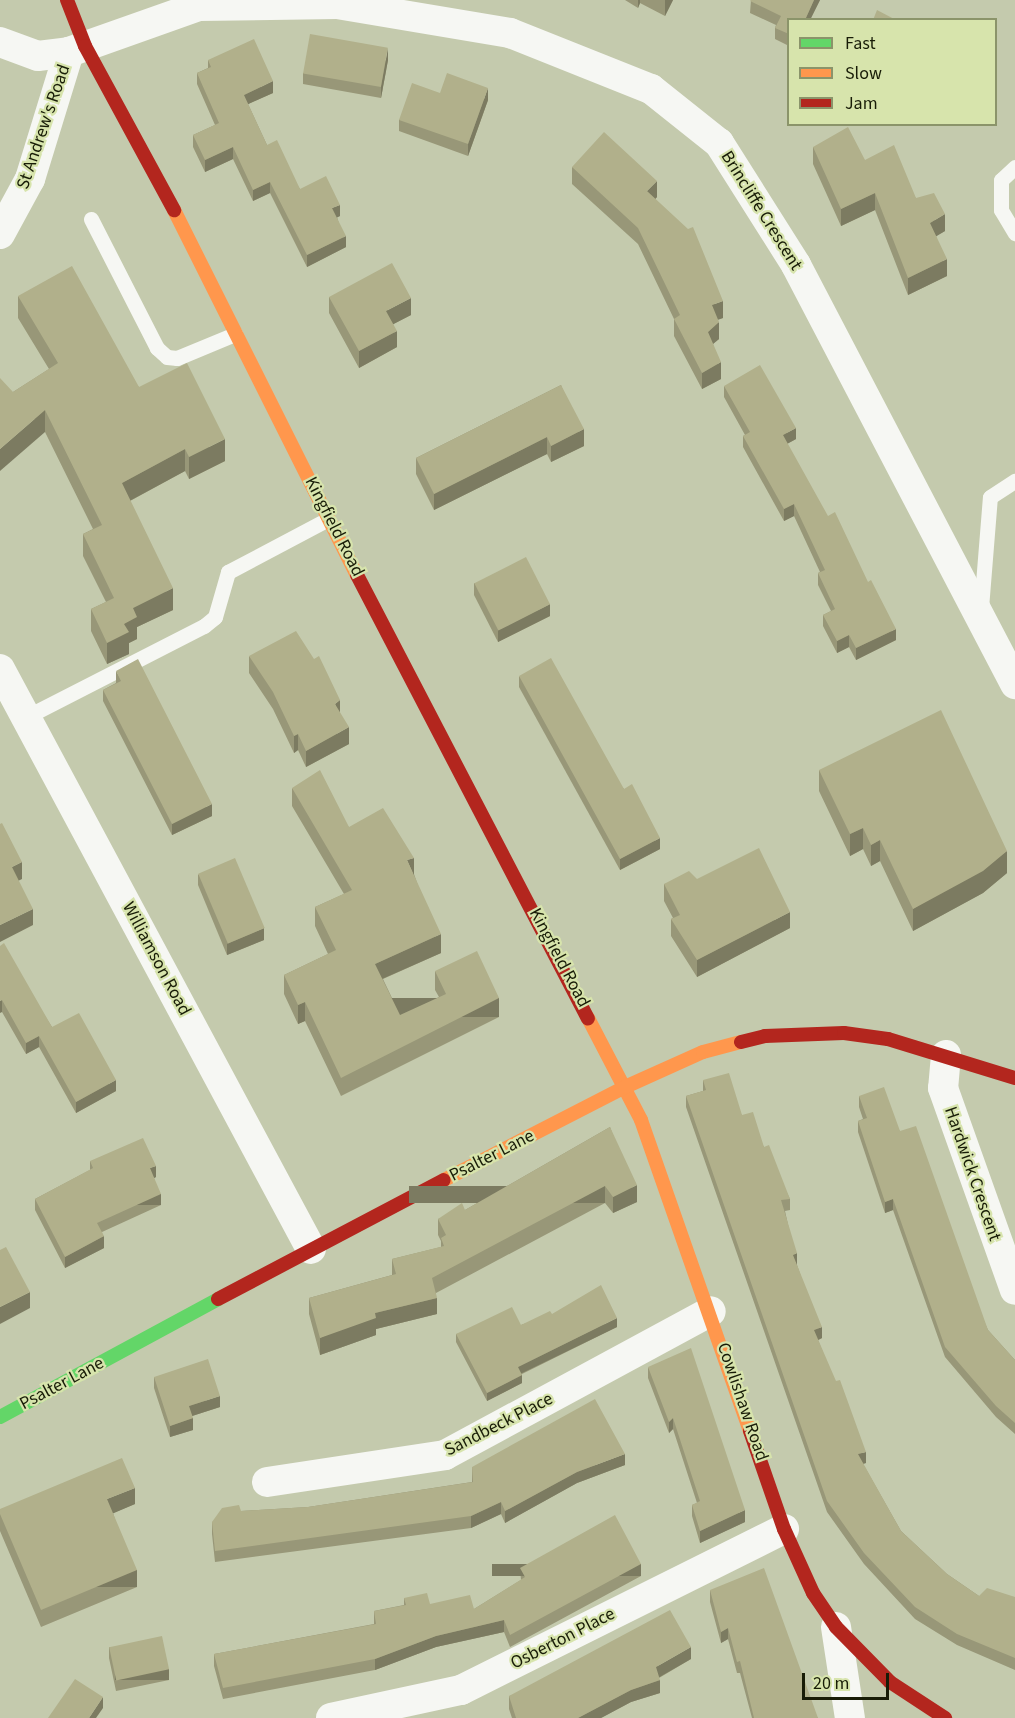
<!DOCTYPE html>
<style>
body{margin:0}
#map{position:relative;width:1015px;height:1718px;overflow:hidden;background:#c4caad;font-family:"Source Sans 3",sans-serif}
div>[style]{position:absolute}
.lane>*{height:15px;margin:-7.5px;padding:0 7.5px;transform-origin:7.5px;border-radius:7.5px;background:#f6f7f3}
.street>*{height:30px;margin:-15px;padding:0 15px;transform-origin:15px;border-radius:15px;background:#f6f7f3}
.fast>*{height:14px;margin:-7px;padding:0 7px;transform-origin:7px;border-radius:7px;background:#63d668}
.slow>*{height:14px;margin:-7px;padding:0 7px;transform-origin:7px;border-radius:7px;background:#ff974d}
.jam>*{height:14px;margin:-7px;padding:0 7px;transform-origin:7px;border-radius:7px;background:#b3261e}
.wall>*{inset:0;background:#989778}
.shaded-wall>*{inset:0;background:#7c7b61;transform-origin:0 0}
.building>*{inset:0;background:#b1b08b;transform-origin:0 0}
span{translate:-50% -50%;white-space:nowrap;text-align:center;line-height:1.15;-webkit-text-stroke:4.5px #d7e4ac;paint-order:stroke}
.street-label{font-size:18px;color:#181c07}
.legend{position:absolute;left:787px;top:18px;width:210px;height:108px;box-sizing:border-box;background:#d7e4ac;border:2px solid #8b946a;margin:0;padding:8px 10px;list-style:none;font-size:18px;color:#181c07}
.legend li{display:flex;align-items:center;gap:12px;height:30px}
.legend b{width:30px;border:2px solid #8b946a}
.scale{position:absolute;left:802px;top:1673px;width:87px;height:27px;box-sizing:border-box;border:3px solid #181c07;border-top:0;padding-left:8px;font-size:18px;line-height:21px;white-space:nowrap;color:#181c07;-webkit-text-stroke:4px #d7e4ac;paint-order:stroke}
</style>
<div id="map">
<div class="lane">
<div style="left:1015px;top:167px;width:19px;rotate:137deg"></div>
<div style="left:1001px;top:180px;width:30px;rotate:90deg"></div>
<div style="left:1001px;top:210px;width:27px;rotate:59deg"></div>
<div style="left:91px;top:219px;width:145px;rotate:62.9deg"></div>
<div style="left:157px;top:348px;width:13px;rotate:42deg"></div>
<div style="left:167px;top:357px;width:10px;rotate:6deg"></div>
<div style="left:177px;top:358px;width:63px;rotate:-22.5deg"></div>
<div style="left:981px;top:608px;width:111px;rotate:-85.4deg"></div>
<div style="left:990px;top:497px;width:30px;rotate:-33deg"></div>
<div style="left:26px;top:717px;width:200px;rotate:-27.1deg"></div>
<div style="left:204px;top:626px;width:14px;rotate:-39deg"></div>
<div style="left:215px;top:617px;width:47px;rotate:-73.9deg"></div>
<div style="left:228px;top:572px;width:113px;rotate:-27.9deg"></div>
</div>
<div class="street">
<div style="left:0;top:42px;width:40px;rotate:20.2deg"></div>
<div style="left:38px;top:56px;width:31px;rotate:-7deg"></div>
<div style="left:69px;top:52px;width:138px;rotate:-19.5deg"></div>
<div style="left:199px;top:6px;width:138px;rotate:-0.8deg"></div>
<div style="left:337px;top:4px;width:175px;rotate:9.5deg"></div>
<div style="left:510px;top:33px;width:152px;rotate:21.7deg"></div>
<div style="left:651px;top:89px;width:87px;rotate:38.5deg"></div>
<div style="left:719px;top:143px;width:144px;rotate:57.7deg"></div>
<div style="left:796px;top:265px;width:473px;rotate:62.4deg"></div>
<div style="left:0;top:234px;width:63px;rotate:-61.4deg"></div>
<div style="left:30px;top:179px;width:133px;rotate:-72.9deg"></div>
<div style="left:0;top:669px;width:658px;rotate:61.8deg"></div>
<div style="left:946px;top:1055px;width:33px;rotate:95deg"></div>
<div style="left:943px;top:1088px;width:214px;rotate:70.4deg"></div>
<div style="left:267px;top:1482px;width:180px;rotate:-8.6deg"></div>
<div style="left:445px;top:1455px;width:302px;rotate:-28.4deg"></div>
<div style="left:836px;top:1627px;width:92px;rotate:81.3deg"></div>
<div style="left:331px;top:1718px;width:133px;rotate:-12.2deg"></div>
<div style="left:461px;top:1690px;width:361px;rotate:-26.5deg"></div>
</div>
<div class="fast">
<div style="left:0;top:1417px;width:248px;rotate:-28.4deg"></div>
</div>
<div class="slow">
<div style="left:174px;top:210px;width:408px;rotate:63.4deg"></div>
<div style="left:588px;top:1018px;width:115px;rotate:62.5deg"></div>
<div style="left:641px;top:1120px;width:330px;rotate:70.7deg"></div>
<div style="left:444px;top:1180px;width:203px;rotate:-27.2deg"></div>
<div style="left:625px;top:1087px;width:85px;rotate:-24.2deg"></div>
<div style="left:703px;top:1052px;width:39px;rotate:-15deg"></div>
</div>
<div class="jam">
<div style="left:67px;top:0;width:49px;rotate:68.6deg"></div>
<div style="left:85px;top:46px;width:187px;rotate:61.5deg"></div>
<div style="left:357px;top:575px;width:500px;rotate:62.5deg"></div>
<div style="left:741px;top:1042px;width:25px;rotate:-14deg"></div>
<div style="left:765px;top:1036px;width:79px;rotate:-2.2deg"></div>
<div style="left:844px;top:1033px;width:44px;rotate:7.8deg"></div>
<div style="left:888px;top:1039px;width:133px;rotate:17.1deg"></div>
<div style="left:218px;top:1299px;width:255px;rotate:-27.8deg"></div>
<div style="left:750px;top:1431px;width:104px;rotate:70.9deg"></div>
<div style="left:784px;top:1529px;width:70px;rotate:65.6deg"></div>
<div style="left:813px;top:1593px;width:41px;rotate:55.9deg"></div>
<div style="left:836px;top:1627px;width:77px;rotate:45.5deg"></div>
<div style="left:890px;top:1682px;width:66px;rotate:33.2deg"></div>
</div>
<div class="wall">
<div style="clip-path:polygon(625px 0,673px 0,665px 16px,640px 3px,638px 8px)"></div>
<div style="clip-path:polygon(751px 0,820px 0,810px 20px,789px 20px,789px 46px,775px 39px,775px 28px,776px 25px,750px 13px)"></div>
<div style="clip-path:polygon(208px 60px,273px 93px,248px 104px,267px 145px,300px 189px,340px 216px,337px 217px,346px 247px,307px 267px,270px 193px,253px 201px,233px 159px,205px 172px,193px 147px,193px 135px,215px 125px,197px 84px,197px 73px,208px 68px)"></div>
<div style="clip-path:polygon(388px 60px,381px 98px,303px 84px,303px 73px)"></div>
<div style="clip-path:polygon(440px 93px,488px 100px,468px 156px,399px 131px,399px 120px)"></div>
<div style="clip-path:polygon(813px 147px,865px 160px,916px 198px,945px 231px,936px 236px,947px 276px,908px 295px,875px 210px,841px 226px,813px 164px)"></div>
<div style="clip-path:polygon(572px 167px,657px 197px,655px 199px,723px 318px,718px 319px,719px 339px,713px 344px,721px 379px,702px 389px,674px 336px,674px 319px,638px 244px,572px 184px)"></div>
<div style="clip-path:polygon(18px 296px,139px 387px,225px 461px,189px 479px,185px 471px,130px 501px,173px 610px,137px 627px,137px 639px,129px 643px,129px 654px,107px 664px,91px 631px,91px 609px,106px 602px,83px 556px,83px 534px,93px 529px,45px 432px,13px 392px,49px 369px,18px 318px)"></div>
<div style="clip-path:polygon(329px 297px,411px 315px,393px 324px,397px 347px,359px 368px,329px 313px)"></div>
<div style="clip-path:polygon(561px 385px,584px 446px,551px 462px,547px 454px,434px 510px,416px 474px,416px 458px)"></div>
<div style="clip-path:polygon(724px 386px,796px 439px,787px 444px,896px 640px,856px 660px,849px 647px,837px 653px,823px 626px,823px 615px,831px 611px,818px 585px,818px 573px,820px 572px,794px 516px,784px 521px,743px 447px,743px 436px,745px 435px,724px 397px)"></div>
<div style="clip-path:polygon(474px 583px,550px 616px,498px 642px,474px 595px)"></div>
<div style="clip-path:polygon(249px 656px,349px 744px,306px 767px,298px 750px,294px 753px,273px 709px,249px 673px)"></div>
<div style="clip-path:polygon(116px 671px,212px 816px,172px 835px,103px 701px,103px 690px,116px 683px)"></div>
<div style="clip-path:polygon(519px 676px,624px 789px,660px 849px,620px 870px,519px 687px)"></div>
<div style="clip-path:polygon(819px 770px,1007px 873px,983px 893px,913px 931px,880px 861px,871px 866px,863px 849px,850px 856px,819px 791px)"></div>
<div style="clip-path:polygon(292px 788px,349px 827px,414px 874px,441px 953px,383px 979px,400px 1015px,439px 997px,435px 990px,435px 971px,499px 1017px,341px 1096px,305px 1021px,298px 1024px,284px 994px,284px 975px,328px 954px,315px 926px,315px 907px,344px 894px,292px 806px)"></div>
<div style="clip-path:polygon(198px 874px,264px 940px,227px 955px,198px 885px)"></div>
<div style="clip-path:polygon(697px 879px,790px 928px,697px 977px,671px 936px,671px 919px,673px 918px,664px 901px,664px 884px)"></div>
<div style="clip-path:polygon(0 946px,52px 1027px,116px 1091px,76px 1113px,39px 1047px,26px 1054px,2px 1012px)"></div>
<div style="clip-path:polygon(703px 1080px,742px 1115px,764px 1147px,790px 1199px,790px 1210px,785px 1211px,797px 1265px,822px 1338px,818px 1340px,866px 1463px,863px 1464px,901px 1531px,947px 1574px,979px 1596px,1015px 1597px,1015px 1670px,957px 1645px,915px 1619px,864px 1564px,827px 1512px,686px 1107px,686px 1096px,703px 1091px)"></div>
<div style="clip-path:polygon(859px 1096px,900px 1131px,988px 1330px,1015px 1360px,1015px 1434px,996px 1417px,945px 1357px,893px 1210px,885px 1213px,858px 1132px,858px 1121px,863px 1119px,859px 1107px)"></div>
<div style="clip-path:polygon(610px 1127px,637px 1202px,613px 1213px,605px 1203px,436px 1293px,437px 1314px,376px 1329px,376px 1335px,320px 1355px,309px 1314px,309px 1298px,392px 1275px,392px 1259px,441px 1247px,441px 1241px,438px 1235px,438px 1219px,465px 1210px)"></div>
<div style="clip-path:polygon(90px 1161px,156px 1177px,154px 1178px,161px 1205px,102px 1232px,104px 1248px,65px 1268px,35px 1210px,35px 1199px,90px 1170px)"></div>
<div style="clip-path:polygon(552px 1314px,617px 1327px,522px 1374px,522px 1383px,487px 1401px,456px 1342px,456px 1334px,521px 1325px)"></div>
<div style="clip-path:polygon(648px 1367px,745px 1522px,700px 1543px,692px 1516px,692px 1505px,697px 1503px,673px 1429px,669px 1433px,648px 1378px)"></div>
<div style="clip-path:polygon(154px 1377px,220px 1407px,192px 1416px,193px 1430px,170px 1437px,154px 1388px)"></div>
<div style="clip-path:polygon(625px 1465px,577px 1483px,505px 1523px,501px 1514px,471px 1528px,215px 1562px,212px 1534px,212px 1522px,241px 1511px,308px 1507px,472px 1482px,472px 1467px)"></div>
<div style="clip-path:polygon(135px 1504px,113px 1513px,137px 1587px,41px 1627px,0 1531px,0 1509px)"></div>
<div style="clip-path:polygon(520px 1568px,641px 1576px,510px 1647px,504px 1632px,436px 1647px,375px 1670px,223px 1699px,214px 1666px,214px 1654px,374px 1624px,374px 1611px,404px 1605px,404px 1598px,430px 1604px,474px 1609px,521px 1580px)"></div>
<div style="clip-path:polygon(710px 1590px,818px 1718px,752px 1718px,740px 1673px,737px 1673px,728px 1639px,721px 1643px,710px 1602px)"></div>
<div style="clip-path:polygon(109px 1647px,169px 1680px,116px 1691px,109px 1658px)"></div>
<div style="clip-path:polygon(691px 1659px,659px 1678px,660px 1693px,631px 1702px,601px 1718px,512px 1718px,509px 1709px,509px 1696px)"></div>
</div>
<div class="shaded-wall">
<div style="clip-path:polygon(638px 0,640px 0,640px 3px,638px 8px)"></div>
<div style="clip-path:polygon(665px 0,673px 0,665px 16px)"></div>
<div style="clip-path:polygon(814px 0,820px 0,810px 20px,805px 20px)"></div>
<div style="clip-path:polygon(388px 48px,388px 60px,381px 98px,381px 87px)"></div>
<div style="clip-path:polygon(273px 81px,273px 93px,244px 106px,244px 95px)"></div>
<div style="clip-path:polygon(488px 88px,488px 100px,468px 156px,468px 144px)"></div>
<div style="clip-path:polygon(233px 147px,233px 159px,205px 172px,205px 160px)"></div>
<div style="clip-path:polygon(657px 181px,657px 197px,647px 208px,647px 191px)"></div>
<div style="clip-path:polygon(270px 182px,270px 193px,253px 201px,253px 190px)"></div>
<div style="clip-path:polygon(875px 193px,875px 210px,841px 226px,841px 209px)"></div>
<div style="clip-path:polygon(340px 205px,340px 216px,332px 220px,332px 208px)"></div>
<div style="clip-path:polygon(945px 214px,945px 231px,930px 240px,930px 223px)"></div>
<div style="clip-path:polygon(346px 236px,346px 247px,307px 267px,307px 255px)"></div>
<div style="clip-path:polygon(947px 259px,947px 276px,908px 295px,908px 278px)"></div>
<div style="clip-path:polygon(411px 298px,411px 315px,386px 328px,386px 311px)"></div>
<div style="clip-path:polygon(723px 301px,723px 318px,712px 322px,712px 305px)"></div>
<div style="clip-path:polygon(719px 322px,719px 339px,708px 348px,708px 332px)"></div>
<div style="clip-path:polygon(397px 331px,397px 347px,359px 368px,359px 351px)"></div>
<div style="clip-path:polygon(721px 362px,721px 379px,702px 389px,702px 373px)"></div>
<div style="clip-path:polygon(45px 410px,45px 432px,0 471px,0 449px)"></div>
<div style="clip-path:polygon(796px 428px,796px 439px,783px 446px,783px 435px)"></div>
<div style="clip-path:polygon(584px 429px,584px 446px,551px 462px,551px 446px)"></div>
<div style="clip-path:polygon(547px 437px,547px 454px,434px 510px,434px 494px)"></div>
<div style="clip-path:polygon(225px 439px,225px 461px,189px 479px,189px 457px)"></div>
<div style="clip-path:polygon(185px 449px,185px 471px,122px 505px,122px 483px)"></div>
<div style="clip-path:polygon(794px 504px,794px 516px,784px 521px,784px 509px)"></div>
<div style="clip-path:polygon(173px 588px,173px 610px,137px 627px,137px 639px,129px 643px,129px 654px,107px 664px,107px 643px,124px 624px,133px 608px)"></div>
<div style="clip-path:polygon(550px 604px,550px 616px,498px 642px,498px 630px)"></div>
<div style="clip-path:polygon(896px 629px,896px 640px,856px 660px,856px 648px)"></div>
<div style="clip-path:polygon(849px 635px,849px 647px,837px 653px,837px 641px)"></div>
<div style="clip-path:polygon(340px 700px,340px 717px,335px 704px)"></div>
<div style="clip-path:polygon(349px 727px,349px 744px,306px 767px,306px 751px)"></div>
<div style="clip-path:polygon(298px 734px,298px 750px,294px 753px,294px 736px)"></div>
<div style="clip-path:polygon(212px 804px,212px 816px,172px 835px,172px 824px)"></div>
<div style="clip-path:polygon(863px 828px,863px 849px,850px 856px,850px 834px)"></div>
<div style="clip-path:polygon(660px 838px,660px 849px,620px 870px,620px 859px)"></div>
<div style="clip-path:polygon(880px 840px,880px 861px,871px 866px,871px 845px)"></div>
<div style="clip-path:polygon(1007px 851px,1007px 873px,983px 893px,913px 931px,913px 909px)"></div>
<div style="clip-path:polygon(414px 858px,414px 876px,407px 860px)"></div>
<div style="clip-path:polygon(22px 862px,22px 879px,12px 884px,12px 867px)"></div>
<div style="clip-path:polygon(33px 909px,33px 925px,0 942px,0 925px)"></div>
<div style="clip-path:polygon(790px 912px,790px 928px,697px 977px,697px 960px)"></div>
<div style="clip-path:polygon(264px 928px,264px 940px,227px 955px,227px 944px)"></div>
<div style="clip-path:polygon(441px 934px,441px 953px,375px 982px,375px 964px)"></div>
<div style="left:499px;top:998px;width:19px;height:177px;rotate:90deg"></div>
<div style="clip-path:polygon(2px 1000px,2px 1012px,0 1013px,0 1001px)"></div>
<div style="clip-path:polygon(305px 1002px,305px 1021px,298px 1024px,298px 1005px)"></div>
<div style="clip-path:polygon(39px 1036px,39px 1047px,26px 1054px,26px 1043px)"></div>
<div style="clip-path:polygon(116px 1080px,116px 1091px,76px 1113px,76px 1102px)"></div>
<div style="clip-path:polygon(156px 1166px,156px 1177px,150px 1180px,150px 1168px)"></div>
<div style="clip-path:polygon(637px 1185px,637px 1202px,613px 1213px,613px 1197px)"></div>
<div style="left:605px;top:1186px;width:17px;height:196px;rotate:90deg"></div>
<div style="left:161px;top:1194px;width:11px;height:70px;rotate:90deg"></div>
<div style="clip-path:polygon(893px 1199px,893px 1210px,885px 1213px,885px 1202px)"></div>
<div style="clip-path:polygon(104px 1236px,104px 1248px,65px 1268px,65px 1257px)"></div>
<div style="clip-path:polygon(797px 1253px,797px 1265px,793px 1266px,793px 1255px)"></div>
<div style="clip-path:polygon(30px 1292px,30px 1308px,0 1324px,0 1307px)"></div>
<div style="clip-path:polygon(437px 1298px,437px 1314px,376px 1329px,376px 1335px,320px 1355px,320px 1338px,375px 1313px)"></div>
<div style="clip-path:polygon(617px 1318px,617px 1327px,518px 1375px,518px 1367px)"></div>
<div style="clip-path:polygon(822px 1327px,822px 1338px,814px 1342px,814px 1330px)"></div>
<div style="clip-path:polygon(522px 1375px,522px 1383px,487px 1401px,487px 1393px)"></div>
<div style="clip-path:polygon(220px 1396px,220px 1407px,189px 1417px,189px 1406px)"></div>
<div style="clip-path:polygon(193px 1418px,193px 1430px,170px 1437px,170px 1426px)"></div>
<div style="clip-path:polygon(673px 1418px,673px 1429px,669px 1433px,669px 1422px)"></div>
<div style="clip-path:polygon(866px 1452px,866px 1463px,858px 1465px,858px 1454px)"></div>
<div style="clip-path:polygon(625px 1454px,625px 1465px,577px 1483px,505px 1523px,505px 1511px,577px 1472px)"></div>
<div style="clip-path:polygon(135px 1488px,135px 1504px,107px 1516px,107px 1499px)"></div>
<div style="clip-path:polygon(501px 1502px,501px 1514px,471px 1528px,471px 1516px)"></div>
<div style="clip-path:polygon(745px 1510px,745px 1522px,700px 1543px,700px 1531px)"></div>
<div style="left:641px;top:1564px;width:12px;height:149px;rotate:90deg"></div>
<div style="left:137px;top:1570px;width:17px;height:104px;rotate:90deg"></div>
<div style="clip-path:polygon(504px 1620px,504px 1632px,436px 1647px,375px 1670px,375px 1659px,436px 1636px)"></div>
<div style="clip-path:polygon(728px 1628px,728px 1639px,721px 1643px,721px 1632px)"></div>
<div style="clip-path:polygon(691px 1647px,691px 1659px,656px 1679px,656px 1667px)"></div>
<div style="left:169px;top:1669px;width:11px;height:54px;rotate:90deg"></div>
<div style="clip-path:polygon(660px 1680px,660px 1693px,631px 1702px,601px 1718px,578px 1718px,631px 1690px)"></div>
<div style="clip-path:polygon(103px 1697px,103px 1708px,96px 1718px,89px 1718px)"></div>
</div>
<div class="building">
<div style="clip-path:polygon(751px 0,814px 0,805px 20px,789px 20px,789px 34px,775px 28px,781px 16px,750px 1px)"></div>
<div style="clip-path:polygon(877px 10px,896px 20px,873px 20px)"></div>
<div style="left:310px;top:34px;width:79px;height:40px;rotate:10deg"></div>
<div style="clip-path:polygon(254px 39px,273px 81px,244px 95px,267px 145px,277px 140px,300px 189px,326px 176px,340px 205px,332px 208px,346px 236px,307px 255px,270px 182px,253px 190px,233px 147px,205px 160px,193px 135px,219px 123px,197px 73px,211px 67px,208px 60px)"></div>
<div style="clip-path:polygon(447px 73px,488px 88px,468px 144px,399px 120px,412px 83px,440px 93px)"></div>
<div style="clip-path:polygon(848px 127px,865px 160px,894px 145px,916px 198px,934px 193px,945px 214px,930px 223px,947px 259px,908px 278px,875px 193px,841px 209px,813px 147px)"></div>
<div style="clip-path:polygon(604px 132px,657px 181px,647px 191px,688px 229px,693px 227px,723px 301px,712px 305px,719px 322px,708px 332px,721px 362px,702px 373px,674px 319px,680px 315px,638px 228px,572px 167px)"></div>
<div style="clip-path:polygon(392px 263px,411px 298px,386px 311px,397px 331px,359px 351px,329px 297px)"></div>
<div style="clip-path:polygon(72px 266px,139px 387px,187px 363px,225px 439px,189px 457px,185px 449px,122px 483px,173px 588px,133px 608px,137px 617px,124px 624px,129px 632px,107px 643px,91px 609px,114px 598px,83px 534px,102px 525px,45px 410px,0 449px,0 378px,13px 392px,58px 363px,18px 296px)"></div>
<div style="clip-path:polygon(760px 365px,796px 428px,783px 435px,828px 516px,835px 512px,868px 582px,871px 580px,896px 629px,856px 648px,849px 635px,837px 641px,823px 615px,835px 609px,818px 573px,825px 570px,794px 504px,784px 509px,743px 436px,750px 432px,724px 386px)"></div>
<div style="clip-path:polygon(561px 385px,584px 429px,551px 446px,547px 437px,434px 494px,416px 458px)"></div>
<div style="left:526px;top:557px;width:53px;height:58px;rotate:63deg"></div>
<div style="clip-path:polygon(296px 631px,314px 659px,319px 656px,340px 700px,335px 704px,349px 727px,306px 751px,298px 734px,294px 736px,273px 692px,249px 656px)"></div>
<div style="clip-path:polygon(551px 658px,624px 789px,632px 784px,660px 838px,620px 859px,519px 676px)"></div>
<div style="clip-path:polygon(138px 659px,212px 804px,172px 824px,103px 690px,121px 681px,116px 671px)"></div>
<div style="clip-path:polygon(941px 710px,1007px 851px,983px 871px,913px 909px,880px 840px,871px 845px,863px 828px,850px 834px,819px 770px)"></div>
<div style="clip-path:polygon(320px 770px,349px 827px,383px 808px,414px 858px,407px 860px,441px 934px,375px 964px,400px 1015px,446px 994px,435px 971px,477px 951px,499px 998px,341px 1078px,305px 1002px,298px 1005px,284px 975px,336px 950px,315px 907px,352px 890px,292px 788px)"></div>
<div style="clip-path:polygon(2px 823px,22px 862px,12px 867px,33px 909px,0 925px,0 824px)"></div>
<div style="clip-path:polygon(759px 848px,790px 912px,697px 960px,671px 919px,680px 915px,664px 884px,689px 871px,697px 879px)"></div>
<div style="left:235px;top:858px;width:76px;height:40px;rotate:67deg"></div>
<div style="clip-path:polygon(4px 943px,52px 1027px,79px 1013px,116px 1080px,76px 1102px,39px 1036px,26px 1043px,2px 1000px,0 1001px,0 946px)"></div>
<div style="clip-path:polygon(729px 1073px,742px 1115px,753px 1112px,764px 1147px,769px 1145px,790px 1199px,781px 1200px,797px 1253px,793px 1255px,822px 1327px,814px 1330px,836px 1381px,840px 1380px,866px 1452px,858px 1454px,901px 1531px,947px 1574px,979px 1596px,987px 1588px,1015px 1597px,1015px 1658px,957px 1634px,915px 1607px,864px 1553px,827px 1501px,686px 1096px,706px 1090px,703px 1080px)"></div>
<div style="clip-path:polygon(884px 1087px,900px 1131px,916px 1126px,988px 1330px,1015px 1360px,1015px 1423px,996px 1406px,945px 1347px,893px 1199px,885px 1202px,858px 1121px,867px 1118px,859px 1096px)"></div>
<div style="clip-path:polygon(610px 1127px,637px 1185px,613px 1197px,605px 1186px,432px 1278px,437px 1298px,375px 1313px,376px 1318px,320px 1338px,309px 1298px,396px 1274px,392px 1259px,444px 1246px,441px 1238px,446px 1235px,438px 1219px,462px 1203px,465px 1210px)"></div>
<div style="clip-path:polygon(143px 1138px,156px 1166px,150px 1168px,161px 1194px,97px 1223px,104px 1236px,65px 1257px,35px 1199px,93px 1168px,90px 1161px)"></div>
<div style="clip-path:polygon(6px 1247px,30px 1292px,0 1307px,0 1250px)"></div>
<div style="clip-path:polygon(601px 1285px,617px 1318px,518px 1367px,522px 1375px,487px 1393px,456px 1334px,512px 1307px,521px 1325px,550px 1311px,552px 1314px)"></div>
<div style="clip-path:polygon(691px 1348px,745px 1510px,700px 1531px,692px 1505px,700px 1501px,673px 1418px,669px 1422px,648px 1367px)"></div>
<div style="clip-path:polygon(208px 1359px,220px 1396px,189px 1406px,193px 1418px,170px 1426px,154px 1377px)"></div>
<div style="clip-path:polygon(595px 1399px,625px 1454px,577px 1472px,505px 1511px,501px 1502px,471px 1516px,215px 1551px,212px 1522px,222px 1508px,239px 1505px,241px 1511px,308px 1507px,473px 1482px,472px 1467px)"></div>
<div style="clip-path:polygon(122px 1458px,135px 1488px,107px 1499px,137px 1570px,41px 1610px,0 1514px,0 1509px)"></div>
<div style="clip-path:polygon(615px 1515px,641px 1564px,510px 1635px,504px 1620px,436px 1636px,375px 1659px,223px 1688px,214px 1654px,376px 1624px,374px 1611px,406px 1605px,404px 1598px,427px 1593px,430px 1604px,470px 1595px,474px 1609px,525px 1577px,520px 1568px)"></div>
<div style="clip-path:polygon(764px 1568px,818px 1718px,754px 1718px,740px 1661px,737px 1662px,728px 1628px,721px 1632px,710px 1590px)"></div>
<div style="clip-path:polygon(670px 1610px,691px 1647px,656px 1667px,660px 1680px,631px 1690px,578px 1718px,516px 1718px,509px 1696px)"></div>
<div style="left:162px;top:1636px;width:34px;height:54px;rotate:78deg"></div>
<div style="clip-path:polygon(75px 1679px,103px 1697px,89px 1718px,48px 1718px)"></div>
</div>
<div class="street-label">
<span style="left:44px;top:127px;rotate:-71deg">St Andrew's Road</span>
<span style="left:761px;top:211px;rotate:58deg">Brincliffe Crescent</span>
<span style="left:334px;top:527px;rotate:63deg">Kingfield Road</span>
<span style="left:559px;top:958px;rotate:62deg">Kingfield Road</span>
<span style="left:156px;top:959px;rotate:62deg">Williamson Road</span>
<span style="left:492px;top:1156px;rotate:-27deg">Psalter Lane</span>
<span style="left:972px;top:1174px;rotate:71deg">Hardwick Crescent</span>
<span style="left:62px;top:1384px;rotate:-28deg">Psalter Lane</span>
<span style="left:742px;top:1402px;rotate:71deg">Cowlishaw Road</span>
<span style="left:499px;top:1425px;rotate:-27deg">Sandbeck Place</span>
<span style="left:563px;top:1639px;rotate:-27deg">Osberton Place</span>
</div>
<ul class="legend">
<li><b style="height:8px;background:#63d668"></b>Fast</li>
<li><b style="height:8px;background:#ff974d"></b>Slow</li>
<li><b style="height:8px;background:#b3261e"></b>Jam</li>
</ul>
<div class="scale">20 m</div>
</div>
